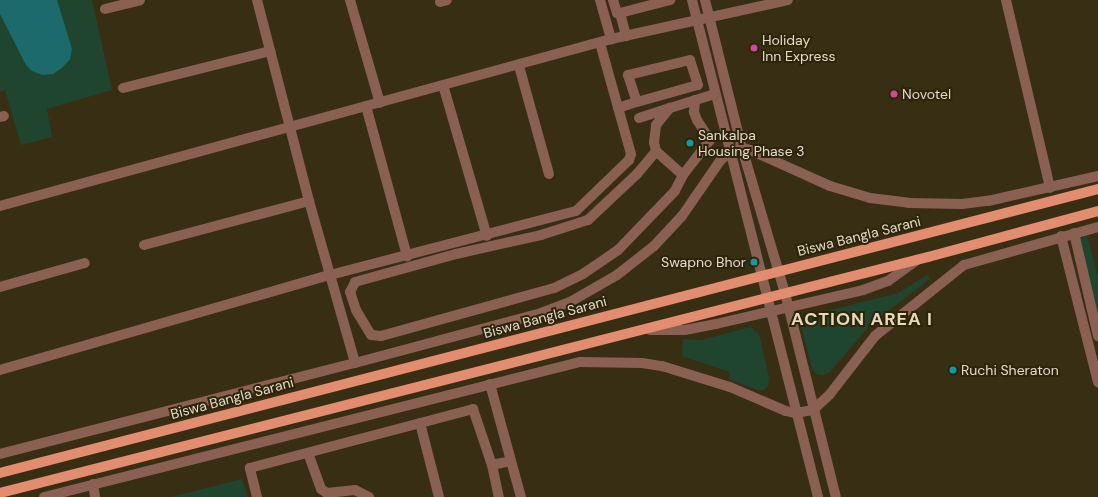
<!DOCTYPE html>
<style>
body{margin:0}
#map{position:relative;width:1098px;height:497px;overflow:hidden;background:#382e13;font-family:"DM Sans",sans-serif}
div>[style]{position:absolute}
.green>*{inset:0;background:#1f452f}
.water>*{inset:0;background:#1d6a6d}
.minor>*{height:10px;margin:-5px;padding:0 5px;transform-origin:5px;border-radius:5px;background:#896051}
.major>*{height:10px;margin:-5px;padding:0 5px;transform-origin:5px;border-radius:5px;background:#e28d6f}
.dots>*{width:11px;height:11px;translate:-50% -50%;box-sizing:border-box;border:2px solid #2e2409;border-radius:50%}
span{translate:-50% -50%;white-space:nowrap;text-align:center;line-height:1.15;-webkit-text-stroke:4px #2e2409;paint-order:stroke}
.poi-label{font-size:14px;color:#e2dbcc}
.left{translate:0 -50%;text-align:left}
.right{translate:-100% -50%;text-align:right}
.street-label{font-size:14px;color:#e2dbcc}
.district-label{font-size:18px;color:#e7dabb;font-weight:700;letter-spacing:1px}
</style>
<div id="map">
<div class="green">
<div style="clip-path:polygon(0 0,92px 0,112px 90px,47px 109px,52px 137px,21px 145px,5px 90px,0 92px)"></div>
<div style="clip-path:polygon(1087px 236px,1098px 276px,1098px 317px,1078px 239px)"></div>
<div style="clip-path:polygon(927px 275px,930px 279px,871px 324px,830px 372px,823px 375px,816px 374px,812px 369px,799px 318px,898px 293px)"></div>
<div style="clip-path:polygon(751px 327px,759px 334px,769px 377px,768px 386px,763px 390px,758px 390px,729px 379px,730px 372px,682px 356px,683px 339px,701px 340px)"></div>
<div style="clip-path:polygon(242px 479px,248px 497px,171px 497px)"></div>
</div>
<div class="water">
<div style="clip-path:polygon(0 0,57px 0,72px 49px,70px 59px,62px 68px,53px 74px,42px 75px,32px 71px,26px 65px,0 14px)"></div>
</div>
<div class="minor">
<div style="left:257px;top:0;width:208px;rotate:75.5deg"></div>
<div style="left:309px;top:201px;width:168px;rotate:74.1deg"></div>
<div style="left:350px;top:0;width:107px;rotate:73.8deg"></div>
<div style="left:600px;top:0;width:41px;rotate:74.2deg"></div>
<div style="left:613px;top:0;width:14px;rotate:73deg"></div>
<div style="left:617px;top:13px;width:3px"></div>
<div style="left:620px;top:13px;width:24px;rotate:75deg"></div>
<div style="left:692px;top:0;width:513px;rotate:75.77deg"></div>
<div style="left:705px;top:0;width:153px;rotate:76deg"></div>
<div style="left:742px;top:148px;width:151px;rotate:73.5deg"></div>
<div style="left:785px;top:293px;width:210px;rotate:76deg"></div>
<div style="left:1006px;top:0;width:193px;rotate:76.8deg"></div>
<div style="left:440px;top:2px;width:7px;rotate:-16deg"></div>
<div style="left:105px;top:9px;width:36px;rotate:-14deg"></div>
<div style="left:620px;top:13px;width:52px;rotate:-14.6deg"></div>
<div style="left:519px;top:66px;width:112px;rotate:74.5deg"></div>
<div style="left:443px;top:85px;width:157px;rotate:73.8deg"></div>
<div style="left:123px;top:88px;width:152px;rotate:-14.1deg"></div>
<div style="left:366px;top:106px;width:156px;rotate:74.7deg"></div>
<div style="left:618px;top:108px;width:20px;rotate:-18deg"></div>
<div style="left:637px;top:102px;width:63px;rotate:-15.6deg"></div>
<div style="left:698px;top:85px;width:26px;rotate:-108deg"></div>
<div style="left:690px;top:60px;width:64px;rotate:166.4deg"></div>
<div style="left:628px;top:75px;width:28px;rotate:72deg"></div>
<div style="left:0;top:117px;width:4px;rotate:-14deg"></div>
<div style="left:639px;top:118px;width:33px;rotate:-18deg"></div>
<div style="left:656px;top:151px;width:36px;rotate:42deg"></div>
<div style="left:683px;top:175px;width:44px;rotate:-52.4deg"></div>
<div style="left:710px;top:140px;width:24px;rotate:-123deg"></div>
<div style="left:697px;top:120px;width:9px;rotate:-111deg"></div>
<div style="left:694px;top:112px;width:12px;rotate:-85deg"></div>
<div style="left:683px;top:175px;width:18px;rotate:117deg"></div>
<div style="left:675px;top:191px;width:82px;rotate:134deg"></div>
<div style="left:618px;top:250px;width:42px;rotate:145.6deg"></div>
<div style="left:583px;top:274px;width:32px;rotate:154deg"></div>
<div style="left:554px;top:288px;width:180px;rotate:164.5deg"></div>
<div style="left:381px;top:336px;width:10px;rotate:-174deg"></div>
<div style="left:371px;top:335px;width:29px;rotate:-121deg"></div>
<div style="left:356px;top:310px;width:19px;rotate:-108deg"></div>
<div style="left:350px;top:292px;width:11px;rotate:-63deg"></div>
<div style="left:355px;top:282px;width:105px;rotate:-15.5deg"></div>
<div style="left:456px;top:254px;width:87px;rotate:-12.6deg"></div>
<div style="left:541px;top:235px;width:49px;rotate:-17.7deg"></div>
<div style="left:588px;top:220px;width:67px;rotate:-43.2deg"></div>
<div style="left:637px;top:174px;width:30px;rotate:-50deg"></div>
<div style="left:656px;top:151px;width:9px;rotate:-103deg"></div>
<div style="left:654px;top:142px;width:17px;rotate:-83deg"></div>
<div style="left:656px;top:125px;width:22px;rotate:-51deg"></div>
<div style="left:670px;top:108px;width:47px;rotate:-17.3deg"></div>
<div style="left:0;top:206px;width:633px;rotate:-15.29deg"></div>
<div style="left:611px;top:39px;width:181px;rotate:-12.4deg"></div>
<div style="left:1074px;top:233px;width:106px;rotate:76.9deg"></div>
<div style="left:1061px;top:236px;width:151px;rotate:75.8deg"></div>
<div style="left:144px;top:245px;width:171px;rotate:-14.9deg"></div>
<div style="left:0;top:287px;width:88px;rotate:-15.8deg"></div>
<div style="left:650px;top:330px;width:35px"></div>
<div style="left:685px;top:330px;width:32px;rotate:-11deg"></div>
<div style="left:716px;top:324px;width:151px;rotate:-13deg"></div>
<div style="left:863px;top:290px;width:27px;rotate:-20deg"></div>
<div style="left:888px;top:281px;width:36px;rotate:-36deg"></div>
<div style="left:0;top:370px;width:343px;rotate:-16.1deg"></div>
<div style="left:330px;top:275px;width:254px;rotate:-14.6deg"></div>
<div style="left:576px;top:211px;width:74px;rotate:-43.9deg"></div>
<div style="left:629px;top:160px;width:6px;rotate:-72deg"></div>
<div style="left:631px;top:154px;width:115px;rotate:-105.6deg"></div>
<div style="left:490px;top:384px;width:117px;rotate:74.7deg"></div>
<div style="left:420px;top:423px;width:76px;rotate:75.6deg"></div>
<div style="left:308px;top:453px;width:38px;rotate:70deg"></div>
<div style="left:321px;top:489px;width:7px;rotate:34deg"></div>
<div style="left:327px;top:493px;width:28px;rotate:-6deg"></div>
<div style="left:355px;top:490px;width:16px;rotate:27deg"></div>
<div style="left:0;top:454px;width:366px;rotate:-14.4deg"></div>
<div style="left:355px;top:363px;width:193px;rotate:-15deg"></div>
<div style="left:541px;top:313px;width:31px;rotate:-21deg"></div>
<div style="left:570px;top:302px;width:54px;rotate:-29.9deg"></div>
<div style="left:617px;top:275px;width:47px;rotate:-38.1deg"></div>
<div style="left:654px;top:246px;width:41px;rotate:-47deg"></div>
<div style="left:682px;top:216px;width:67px;rotate:-55.4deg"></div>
<div style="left:720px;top:161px;width:14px;rotate:-45deg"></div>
<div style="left:730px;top:151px;width:12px;rotate:-14deg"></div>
<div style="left:742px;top:148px;width:8px;rotate:14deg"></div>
<div style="left:750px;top:150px;width:88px;rotate:24.2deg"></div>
<div style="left:830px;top:186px;width:42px;rotate:16.7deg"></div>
<div style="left:870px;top:198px;width:39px;rotate:7deg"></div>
<div style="left:909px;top:203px;width:53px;rotate:1.1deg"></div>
<div style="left:962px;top:204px;width:26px;rotate:-7deg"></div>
<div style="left:988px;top:201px;width:113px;rotate:-12.8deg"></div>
<div style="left:492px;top:465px;width:33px;rotate:78deg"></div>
<div style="left:93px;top:484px;width:13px;rotate:81deg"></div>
<div style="left:44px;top:497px;width:553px;rotate:-14.14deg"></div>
<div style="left:580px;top:362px;width:62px;rotate:0.9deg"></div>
<div style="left:642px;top:363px;width:20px;rotate:9deg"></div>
<div style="left:662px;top:366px;width:71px;rotate:17.2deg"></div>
<div style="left:730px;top:387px;width:61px;rotate:23.2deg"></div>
<div style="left:786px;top:411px;width:9px;rotate:13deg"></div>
<div style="left:795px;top:413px;width:18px;rotate:-9deg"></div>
<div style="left:813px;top:410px;width:23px;rotate:-43deg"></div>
<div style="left:830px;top:394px;width:73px;rotate:-52.2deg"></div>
<div style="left:875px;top:336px;width:114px;rotate:-38.6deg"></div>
<div style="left:964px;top:265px;width:139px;rotate:-15.8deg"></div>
<div style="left:257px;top:497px;width:30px;rotate:-104deg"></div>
<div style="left:250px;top:468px;width:231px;rotate:-14.8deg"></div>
<div style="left:473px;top:409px;width:59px;rotate:71.3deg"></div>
<div style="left:492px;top:465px;width:19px;rotate:-12deg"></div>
</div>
<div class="major">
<div style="left:0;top:473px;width:1134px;rotate:-14.5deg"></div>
<div style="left:0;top:493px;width:958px;rotate:-14.27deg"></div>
<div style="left:928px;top:257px;width:176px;rotate:-15.1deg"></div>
</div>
<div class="dots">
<div style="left:754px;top:48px;background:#d1479c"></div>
<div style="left:894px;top:94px;background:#d1479c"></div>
<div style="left:690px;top:143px;background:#0f9aa8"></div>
<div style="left:754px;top:262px;background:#0f9aa8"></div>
<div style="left:953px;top:370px;background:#0f9aa8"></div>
</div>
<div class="poi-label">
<span class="left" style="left:762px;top:48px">Holiday<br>Inn Express</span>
<span class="left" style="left:902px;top:94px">Novotel</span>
<span class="left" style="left:698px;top:143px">Sankalpa<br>Housing Phase 3</span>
<span class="right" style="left:746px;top:262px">Swapno Bhor</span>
<span class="left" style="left:961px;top:370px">Ruchi Sheraton</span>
</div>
<div class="street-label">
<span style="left:859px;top:236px;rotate:-14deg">Biswa Bangla Sarani</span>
<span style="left:545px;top:317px;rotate:-15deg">Biswa Bangla Sarani</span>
<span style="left:232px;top:398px;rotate:-15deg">Biswa Bangla Sarani</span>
</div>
<div class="district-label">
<span style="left:862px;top:319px">ACTION AREA I</span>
</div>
</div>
